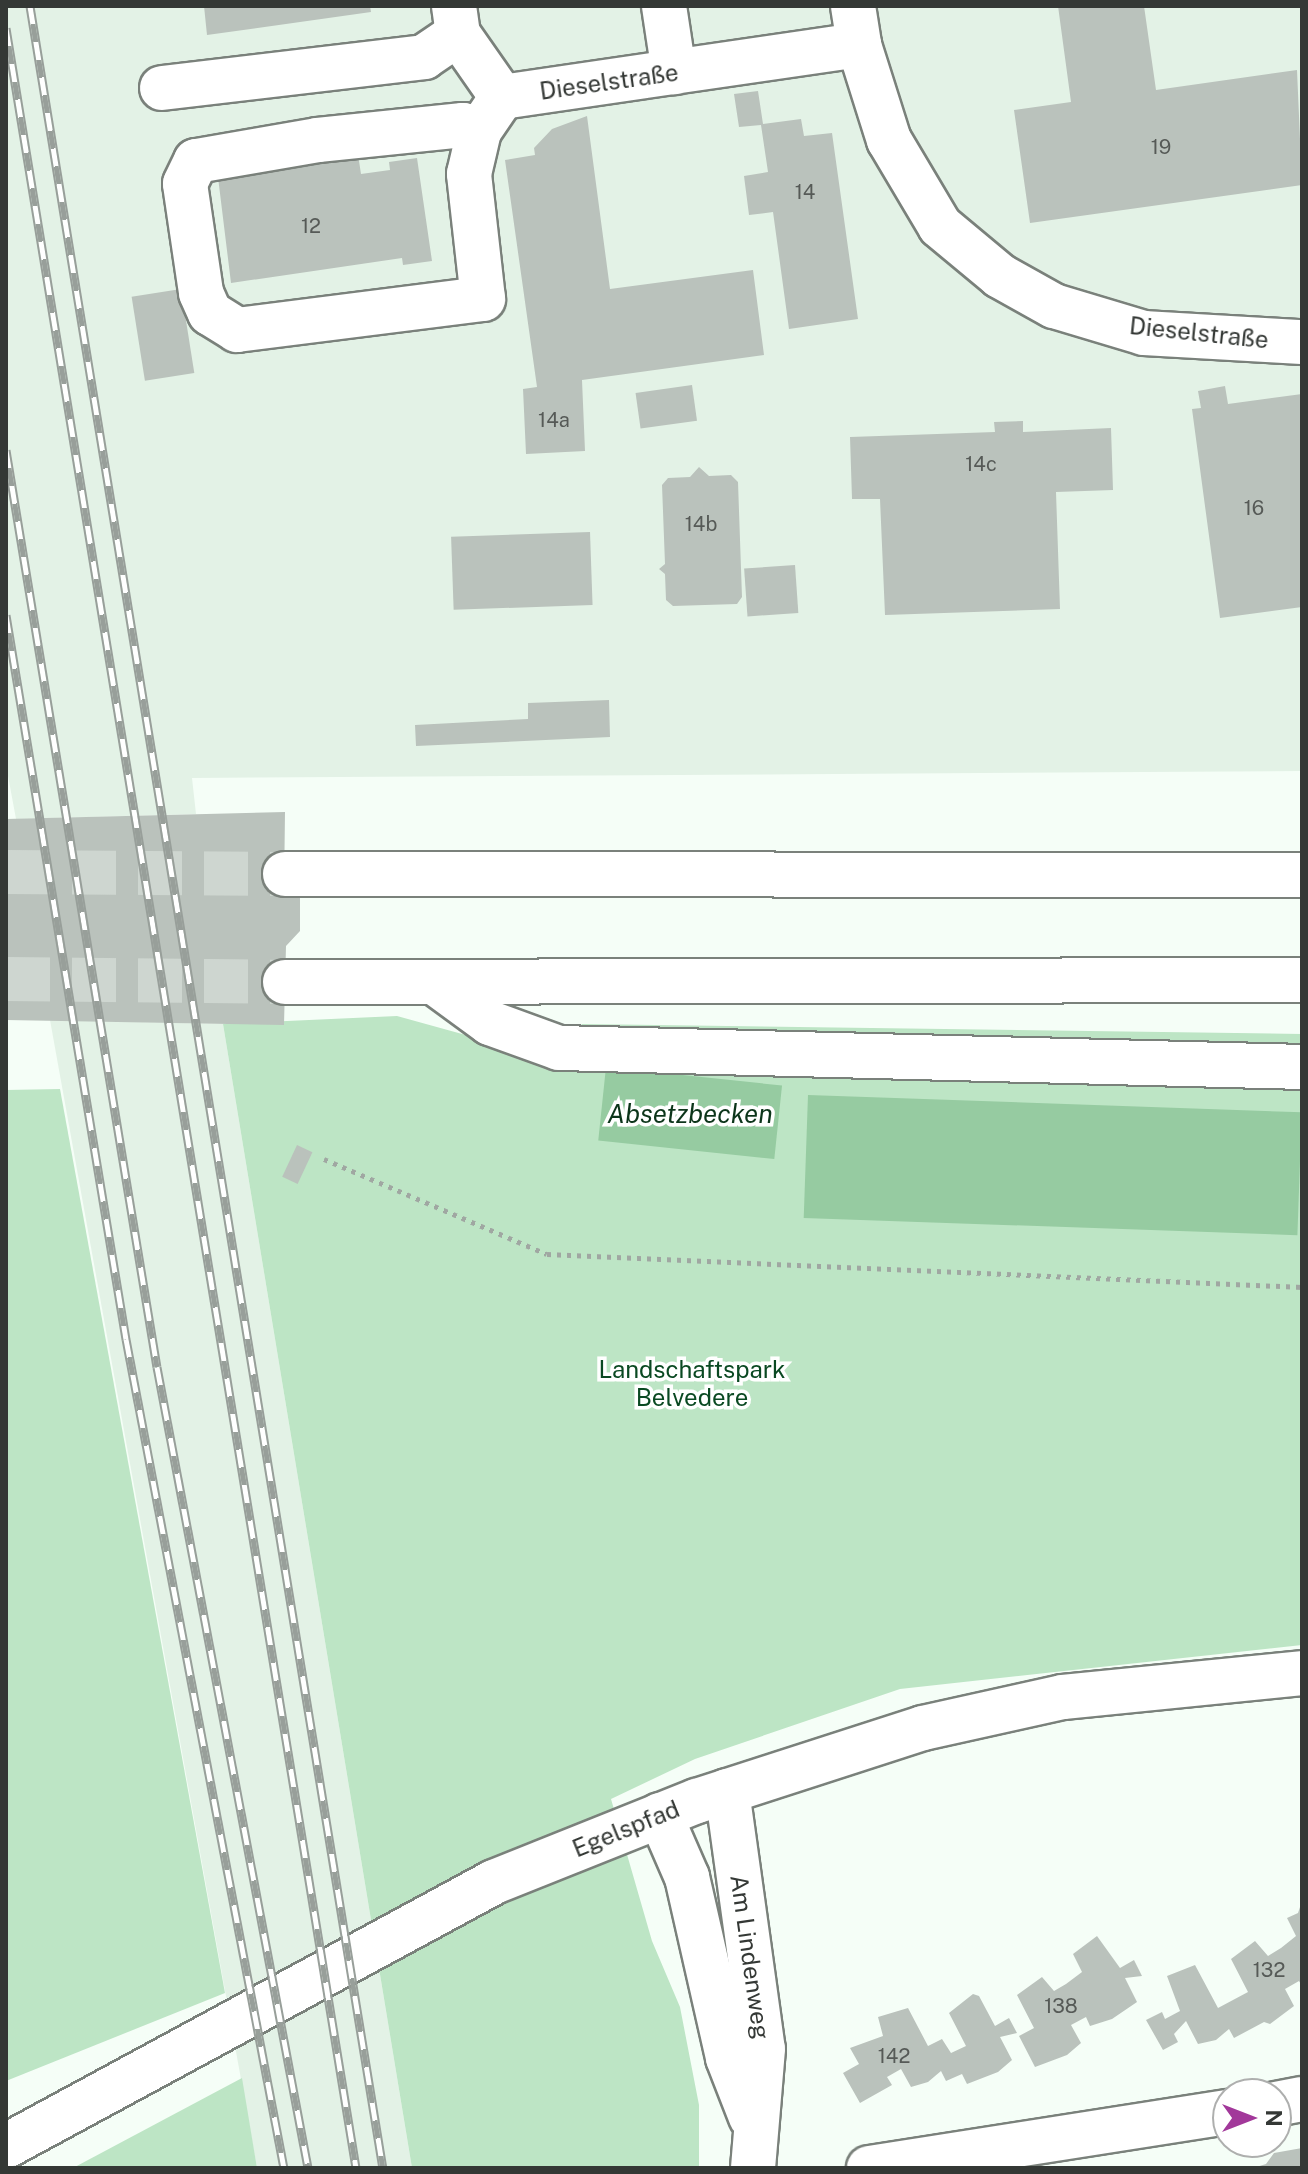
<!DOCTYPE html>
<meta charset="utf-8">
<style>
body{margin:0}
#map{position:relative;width:1308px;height:2174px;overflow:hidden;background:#f5fef7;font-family:"Public Sans",sans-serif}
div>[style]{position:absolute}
.built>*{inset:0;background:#e3f2e6}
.green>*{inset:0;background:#bde5c5}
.water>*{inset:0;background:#96cba1;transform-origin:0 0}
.building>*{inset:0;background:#bac2bc;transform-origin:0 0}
.highway-tunnel>*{height:44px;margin-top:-22px;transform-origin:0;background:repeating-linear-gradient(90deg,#ced6d0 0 44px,transparent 0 66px)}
.path>*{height:5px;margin-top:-2.5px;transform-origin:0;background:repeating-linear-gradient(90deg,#a0a7a2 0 4px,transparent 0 10px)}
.roads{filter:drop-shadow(2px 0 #7a817b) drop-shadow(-2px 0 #7a817b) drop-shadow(0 2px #7a817b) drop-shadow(0 -2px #7a817b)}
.minor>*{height:44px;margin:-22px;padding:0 22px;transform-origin:22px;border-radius:22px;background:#fff}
.highway>*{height:44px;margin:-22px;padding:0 22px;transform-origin:22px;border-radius:22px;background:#fff}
.rail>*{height:9px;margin-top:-4.5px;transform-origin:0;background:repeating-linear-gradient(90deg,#fff 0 18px,#989f9a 0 36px);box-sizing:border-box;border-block:2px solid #989f9a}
span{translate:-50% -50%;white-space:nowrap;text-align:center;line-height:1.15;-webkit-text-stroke:7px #fff;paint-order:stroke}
.number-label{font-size:20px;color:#565a57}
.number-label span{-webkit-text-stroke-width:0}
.street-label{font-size:24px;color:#343835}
.park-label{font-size:24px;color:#0a4922}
.water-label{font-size:26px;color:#0c351a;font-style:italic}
.frame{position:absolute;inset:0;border:8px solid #343835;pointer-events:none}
.north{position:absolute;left:1212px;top:2078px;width:80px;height:80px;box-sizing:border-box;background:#fff;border:2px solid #aeafae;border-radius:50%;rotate:90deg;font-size:22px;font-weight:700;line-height:32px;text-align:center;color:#343835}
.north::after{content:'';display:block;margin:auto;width:28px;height:36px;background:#a2389a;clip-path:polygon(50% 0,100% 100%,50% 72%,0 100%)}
</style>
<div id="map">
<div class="built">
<div style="clip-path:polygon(6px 6px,1302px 6px,1302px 771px,192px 778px,196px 814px,16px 819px,6px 765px)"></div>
<div style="clip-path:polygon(50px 1020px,223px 1024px,412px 2168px,257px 2168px)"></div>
</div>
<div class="green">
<div style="clip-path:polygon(397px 1016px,549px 1058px,582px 1024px,1302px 1034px,1302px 1645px,900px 1689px,695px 1759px,611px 1799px,652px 1941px,680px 2007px,699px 2105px,699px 2168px,412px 2168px,223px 1024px)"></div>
<div style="clip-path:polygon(60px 1089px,225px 1993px,6px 2081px,6px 1090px)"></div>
<div style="clip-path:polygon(242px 2078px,257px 2168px,73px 2168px)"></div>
</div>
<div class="water">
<div style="left:606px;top:1067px;width:177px;height:74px;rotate:6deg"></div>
<div style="left:808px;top:1095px;width:494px;height:123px;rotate:2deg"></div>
</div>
<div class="building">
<div style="clip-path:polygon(204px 6px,370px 6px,371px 12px,207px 35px)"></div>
<div style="clip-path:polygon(1058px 6px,1144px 6px,1156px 90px,1297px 70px,1302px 185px,1030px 223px,1014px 110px,1071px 102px)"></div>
<div style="clip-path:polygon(758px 91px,763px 124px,801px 119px,804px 136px,832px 133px,858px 319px,789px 329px,773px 212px,749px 215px,744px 176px,768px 172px,761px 125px,739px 127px,734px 94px)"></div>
<div style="clip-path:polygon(587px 116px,610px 289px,753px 270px,764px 355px,582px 380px,585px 451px,526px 454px,523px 389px,537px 387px,505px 160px,535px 155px,534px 148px,552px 129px)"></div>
<div style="clip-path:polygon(357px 148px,361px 174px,390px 170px,389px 162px,417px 158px,432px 261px,403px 265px,402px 258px,231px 283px,217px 169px)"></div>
<div style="left:181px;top:289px;width:85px;height:50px;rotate:81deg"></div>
<div style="left:692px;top:385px;width:36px;height:57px;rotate:82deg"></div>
<div style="clip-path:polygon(1225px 386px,1228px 404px,1302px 394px,1302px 607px,1220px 618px,1192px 409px,1201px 408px,1198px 391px)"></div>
<div style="clip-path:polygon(1023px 421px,1023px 432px,1111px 428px,1113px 490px,1056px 492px,1060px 609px,885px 615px,880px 499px,852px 499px,850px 437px,995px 432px,994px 422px)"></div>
<div style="clip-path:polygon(699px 467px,709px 476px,731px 475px,738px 482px,742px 597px,737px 604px,673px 606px,666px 600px,665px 574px,659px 569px,665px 564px,662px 485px,668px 478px,690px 477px)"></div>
<div style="left:590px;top:532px;width:73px;height:139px;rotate:88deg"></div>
<div style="left:795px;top:565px;width:48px;height:51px;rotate:86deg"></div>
<div style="clip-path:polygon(609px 700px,610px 737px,416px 746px,415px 725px,528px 719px,528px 703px)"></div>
<div style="clip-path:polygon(285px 812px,284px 892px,300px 898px,300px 931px,286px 946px,284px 1025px,6px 1020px,6px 819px)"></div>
<div style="left:297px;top:1145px;width:17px;height:35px;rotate:25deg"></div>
<div style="clip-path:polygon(1302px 1901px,1302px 1986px,1299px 1981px,1285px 1989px,1294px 2006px,1270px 2024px,1264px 2022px,1234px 2038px,1229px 2029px,1216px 2040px,1198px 2044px,1186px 2021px,1174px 2034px,1178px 2042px,1163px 2050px,1146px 2020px,1162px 2012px,1165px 2019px,1180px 2011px,1167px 1976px,1195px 1965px,1218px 2008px,1248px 1992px,1231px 1959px,1255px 1941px,1268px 1956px,1281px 1948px,1296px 1936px,1287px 1918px,1298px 1913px)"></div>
<div style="clip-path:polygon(1097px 1936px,1120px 1968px,1134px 1960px,1142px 1976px,1125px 1978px,1137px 2002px,1112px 2019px,1090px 2026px,1086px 2017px,1071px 2025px,1081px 2043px,1067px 2055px,1035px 2067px,1019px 2036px,1034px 2028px,1017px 1995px,1042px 1977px,1054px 1991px,1066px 1984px,1082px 1972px,1073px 1954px)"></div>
<div style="clip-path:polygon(973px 1994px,979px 1996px,995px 2026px,1009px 2018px,1017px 2033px,1000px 2037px,1012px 2060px,998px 2072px,967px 2084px,962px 2074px,946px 2081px,941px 2071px,928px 2082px,911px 2087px,901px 2069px,887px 2077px,892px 2085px,860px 2103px,843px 2073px,859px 2064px,850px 2048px,883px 2036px,878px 2017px,908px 2008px,928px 2046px,942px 2039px,951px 2053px,966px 2046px,949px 2013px)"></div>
<div style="clip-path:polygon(1302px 2148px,1302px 2168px,1253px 2168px,1266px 2164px,1274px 2153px)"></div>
</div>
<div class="highway-tunnel">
<div style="left:6px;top:872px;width:279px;rotate:0.4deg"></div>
<div style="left:6px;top:979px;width:279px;rotate:0.6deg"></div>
</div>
<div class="path">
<div style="left:324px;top:1159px;width:242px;rotate:23.1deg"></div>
<div style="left:547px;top:1254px;width:756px;rotate:2.5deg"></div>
</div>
<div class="roads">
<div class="minor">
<div style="left:454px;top:6px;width:28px;rotate:82deg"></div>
<div style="left:458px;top:34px;width:77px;rotate:55.1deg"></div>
<div style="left:664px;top:6px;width:67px;rotate:81.4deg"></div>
<div style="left:853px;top:6px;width:39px;rotate:81deg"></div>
<div style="left:859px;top:45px;width:100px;rotate:72.5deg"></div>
<div style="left:889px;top:140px;width:100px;rotate:59.3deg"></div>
<div style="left:940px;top:226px;width:78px;rotate:39.8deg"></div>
<div style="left:1000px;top:276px;width:62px;rotate:29.1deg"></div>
<div style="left:1054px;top:306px;width:94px;rotate:16.7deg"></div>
<div style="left:1144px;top:333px;width:158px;rotate:3.3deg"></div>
<div style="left:162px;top:88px;width:264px;rotate:-6.7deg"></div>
<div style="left:424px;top:57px;width:41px;rotate:-34.1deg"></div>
<div style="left:502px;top:97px;width:361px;rotate:-8.3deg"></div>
<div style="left:479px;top:131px;width:17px;rotate:-159deg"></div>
<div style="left:463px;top:125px;width:146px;rotate:174.1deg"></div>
<div style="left:318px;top:140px;width:124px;rotate:170.2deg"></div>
<div style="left:196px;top:161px;width:25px;rotate:116deg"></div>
<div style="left:185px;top:184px;width:110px;rotate:81.6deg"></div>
<div style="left:201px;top:293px;width:22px;rotate:66deg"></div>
<div style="left:210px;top:313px;width:32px;rotate:32deg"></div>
<div style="left:237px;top:330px;width:248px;rotate:-7.2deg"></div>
<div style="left:483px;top:299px;width:126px;rotate:-96.4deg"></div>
<div style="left:469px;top:174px;width:44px;rotate:-76.9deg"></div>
<div style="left:479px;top:131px;width:41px;rotate:-55.9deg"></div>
<div style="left:434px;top:982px;width:69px;rotate:36.2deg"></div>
<div style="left:490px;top:1023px;width:73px;rotate:19.9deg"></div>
<div style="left:559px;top:1048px;width:743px;rotate:1.46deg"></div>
<div style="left:727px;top:1791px;width:260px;rotate:82.1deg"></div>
<div style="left:763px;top:2049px;width:119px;rotate:94.8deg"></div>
<div style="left:660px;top:1815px;width:68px;rotate:66.5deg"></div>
<div style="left:687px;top:1877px;width:186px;rotate:77.2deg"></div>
<div style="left:728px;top:2058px;width:63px;rotate:68.7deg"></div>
<div style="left:1276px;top:2104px;width:26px;rotate:-11deg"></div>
<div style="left:6px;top:2146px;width:555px;rotate:-28.41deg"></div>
<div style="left:494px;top:1882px;width:219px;rotate:-21.8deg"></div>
<div style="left:697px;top:1801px;width:237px;rotate:-17.9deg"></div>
<div style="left:923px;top:1728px;width:143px;rotate:-12.5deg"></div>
<div style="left:1063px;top:1697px;width:240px;rotate:-5.7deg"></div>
<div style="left:869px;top:2168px;width:363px;rotate:-8.9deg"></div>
</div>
<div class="highway">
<div style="left:285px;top:874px;width:1017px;rotate:0.06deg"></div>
<div style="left:285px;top:982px;width:1017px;rotate:-0.11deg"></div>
</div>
</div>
<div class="rail">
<div style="left:30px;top:6px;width:2191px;rotate:80.73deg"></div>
<div style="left:6px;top:28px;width:2168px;rotate:80.71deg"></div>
<div style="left:6px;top:450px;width:929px;rotate:80.65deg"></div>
<div style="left:157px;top:1367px;width:815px;rotate:79.32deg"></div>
<div style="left:6px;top:615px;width:734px;rotate:80.59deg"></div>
<div style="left:126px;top:1339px;width:844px;rotate:79.21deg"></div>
</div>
<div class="number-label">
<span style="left:1161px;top:147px">19</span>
<span style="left:805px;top:192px">14</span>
<span style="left:311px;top:226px">12</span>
<span style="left:554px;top:420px">14a</span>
<span style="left:981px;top:464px">14c</span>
<span style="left:1254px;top:508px">16</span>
<span style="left:701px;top:524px">14b</span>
<span style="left:1269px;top:1970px">132</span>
<span style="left:1061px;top:2006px">138</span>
<span style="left:894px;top:2056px">142</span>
</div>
<div class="street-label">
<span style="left:609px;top:82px;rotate:-8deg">Dieselstraße</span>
<span style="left:1199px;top:333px;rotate:6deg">Dieselstraße</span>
<span style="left:626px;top:1829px;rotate:-22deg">Egelspfad</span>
<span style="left:750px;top:1957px;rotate:82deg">Am Lindenweg</span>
</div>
<div class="park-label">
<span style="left:692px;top:1384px">Landschaftspark<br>Belvedere</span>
</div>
<div class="water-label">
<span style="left:690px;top:1114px">Absetzbecken</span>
</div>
<div class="frame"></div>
<div class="north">N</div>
</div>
